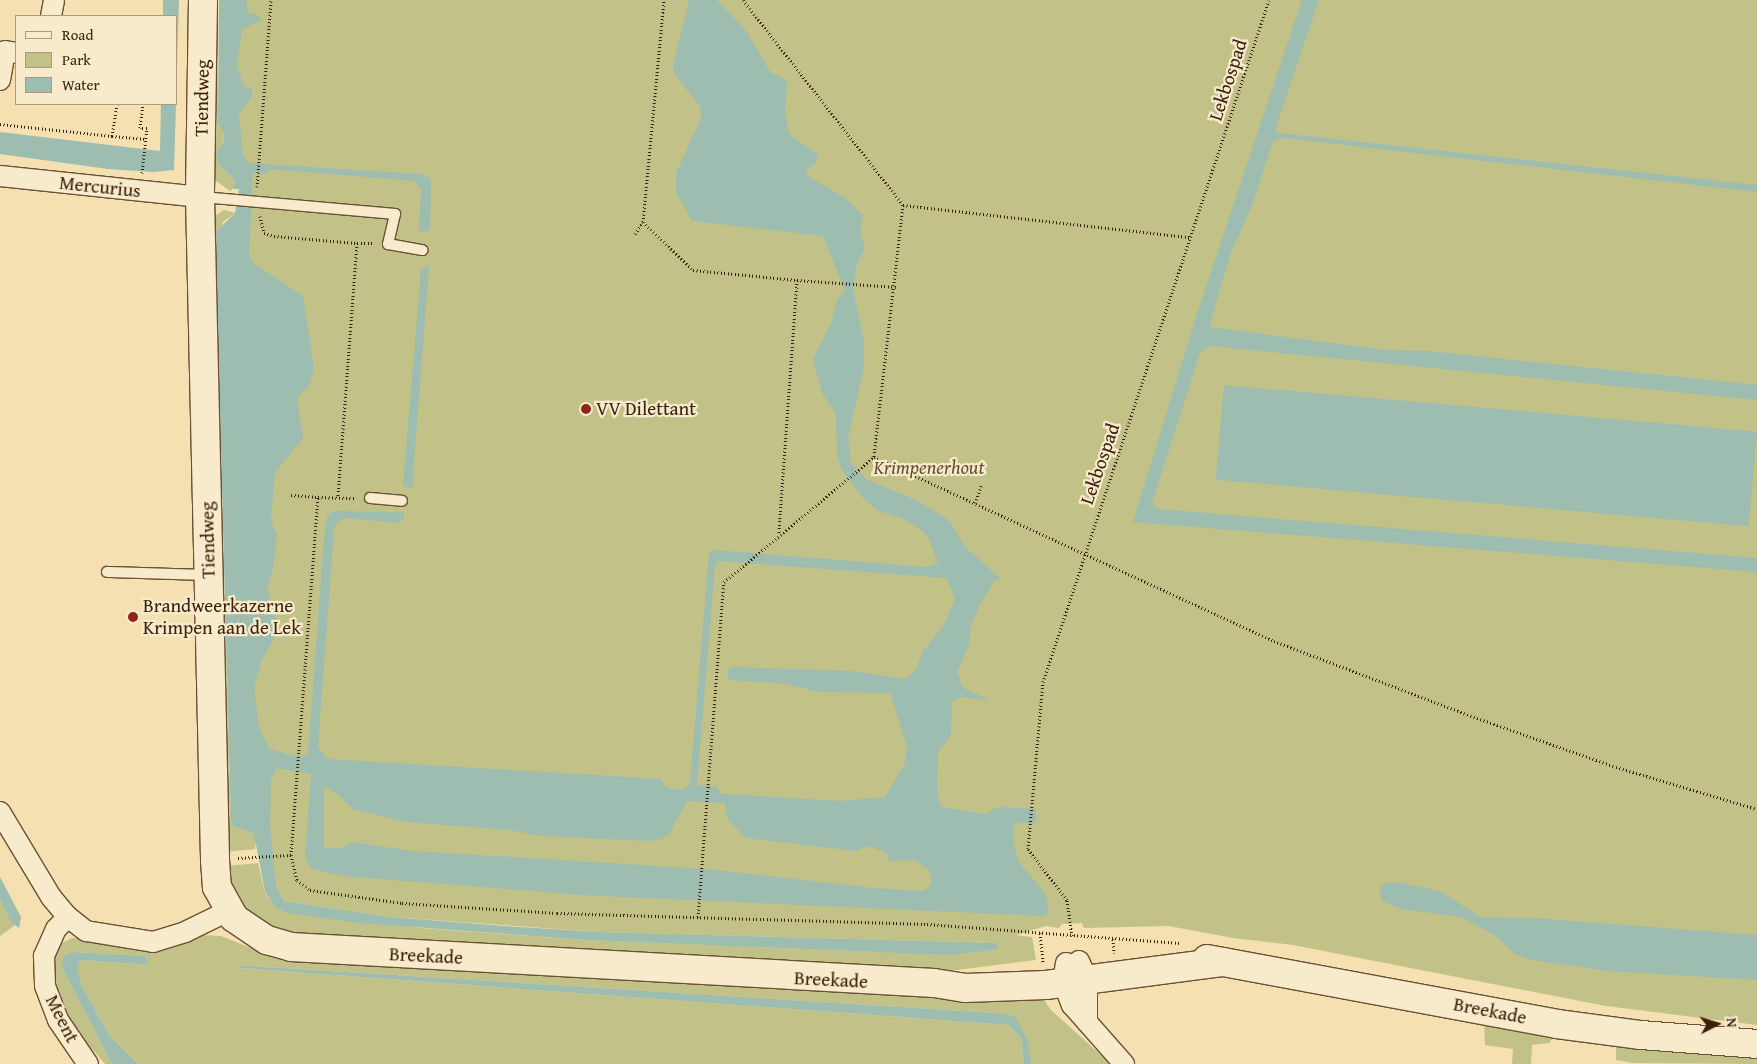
<!DOCTYPE html>
<style>
body{margin:0}
#map{position:relative;width:1757px;height:1064px;overflow:hidden;background:#f5e0b1;font-family:"Gentium Book Plus",serif}
div>[style]{position:absolute}
.green>*{inset:0;background:#c1c188}
.water>*{inset:0;background:#9cbdaf;transform-origin:0 0}
.path>*{height:3px;margin-top:-1.5px;transform-origin:0;background:repeating-linear-gradient(90deg,#3b200c 0 1px,transparent 0 3.5px)}
.roads{filter:drop-shadow(1px 0 #6a5035) drop-shadow(-1px 0 #6a5035) drop-shadow(0 1px #6a5035) drop-shadow(0 -1px #6a5035)}
.lane>*{height:10px;margin:-5px;padding:0 5px;transform-origin:5px;border-radius:5px;background:#f8ebcc}
.street>*{height:20px;margin:-10px;padding:0 10px;transform-origin:10px;border-radius:10px;background:#f8ebcc}
.secondary>*{height:28px;margin:-14px;padding:0 14px;transform-origin:14px;border-radius:14px;background:#f8ebcc}
.dots>*{width:14px;height:14px;translate:-50% -50%;box-sizing:border-box;border:2px solid #f8ebcc;border-radius:50%}
span{translate:-50% -50%;white-space:nowrap;text-align:center;line-height:1.15;-webkit-text-stroke:4.5px #f8ebcc;paint-order:stroke}
.street-label{font-size:19px;color:#3b200c}
.poi-label{font-size:19px;color:#3b200c}
.left{translate:0 -50%;text-align:left}
.park-label{font-size:19px;color:#635031;font-style:italic}
.legend{position:absolute;left:15px;top:15px;width:162px;height:90px;box-sizing:border-box;background:#f8ebcc;border:1px solid #ac9a7f;margin:0;padding:6px 9px;list-style:none;font-size:15px;color:#3b200c}
.legend li{display:flex;align-items:center;gap:10px;height:25px}
.legend b{width:25px;border:1px solid #ac9a7f}
.north{position:absolute;left:1692px;top:999px;width:50px;height:50px;-webkit-text-stroke:4px #f8ebcc;paint-order:stroke;rotate:85deg;font-size:14px;font-weight:700;line-height:20px;text-align:center;color:#3b200c}
.north::after{content:'';display:block;margin:auto;width:18px;height:22px;background:#3b200c;clip-path:polygon(50% 0,100% 100%,50% 72%,0 100%)}
</style>
<div id="map">
<div class="green">
<div style="clip-path:polygon(209px 0,218px 0,218px 123px,224px 133px,219px 165px,236px 181px,236px 186px,230px 191px,212px 178px)"></div>
<div style="clip-path:polygon(235px 0,1757px 0,1757px 1025px,1606px 1006px,1293px 945px,1233px 938px,1169px 926px,1084px 928px,1082px 923px,1062px 924px,1059px 928px,1046px 926px,1016px 935px,1032px 937px,1036px 960px,925px 974px,285px 935px,248px 912px,236px 895px,226px 866px,258px 863px,265px 893px,275px 907px,420px 928px,585px 940px,880px 952px,997px 943px,600px 932px,391px 917px,284px 901px,277px 889px,270px 885px,253px 796px)"></div>
<div style="clip-path:polygon(224px 210px,235px 213px,223px 222px,215px 251px,231px 819px,233px 826px,254px 834px,256px 841px,255px 849px,224px 852px,213px 217px)"></div>
<div style="clip-path:polygon(0 899px,15px 925px,0 936px)"></div>
<div style="clip-path:polygon(203px 935px,221px 936px,278px 959px,816px 988px,1040px 994px,1051px 1010px,1111px 1064px,1031px 1064px,1015px 1017px,996px 1013px,236px 965px,240px 968px,1008px 1025px,1021px 1038px,1024px 1064px,138px 1064px,109px 1035px,82px 986px,76px 968px,80px 960px,149px 965px,146px 956px,73px 952px,61px 966px,112px 1064px,105px 1064px,68px 1021px,53px 979px,52px 957px,60px 944px,72px 938px,178px 940px)"></div>
<div style="clip-path:polygon(1484px 1018px,1558px 1032px,1549px 1043px,1532px 1045px,1531px 1064px,1512px 1064px,1513px 1049px,1485px 1045px)"></div>
<div style="clip-path:polygon(1616px 1043px,1757px 1054px,1757px 1064px,1632px 1063px,1616px 1060px)"></div>
</div>
<div class="water">
<div style="clip-path:polygon(163px 0,179px 0,176px 98px,176px 16px,163px 16px)"></div>
<div style="clip-path:polygon(evenodd,219px 0,246px 0,248px 13px,258px 15px,261px 20px,242px 29px,237px 67px,244px 86px,252px 89px,252px 97px,239px 113px,243px 156px,248px 163px,421px 174px,431px 179px,430px 231px,419px 231px,421px 189px,415px 181px,271px 169px,263px 174px,253px 173px,249px 254px,254px 264px,303px 296px,314px 368px,310px 384px,297px 398px,303px 438px,275px 472px,271px 521px,277px 535px,273px 569px,267px 588px,279px 631px,262px 659px,254px 688px,259px 728px,270px 749px,294px 756px,308px 755px,324px 539px,327px 516px,333px 511px,390px 512px,404px 513px,404px 519px,399px 523px,345px 518px,337px 522px,334px 529px,318px 746px,327px 759px,661px 779px,664px 786px,671px 789px,685px 789px,690px 784px,709px 553px,713px 550px,927px 567px,938px 563px,928px 537px,920px 529px,902px 518px,878px 511px,861px 496px,842px 470px,837px 455px,836px 414px,822px 393px,813px 359px,832px 321px,837px 300px,845px 291px,823px 236px,692px 221px,676px 192px,676px 173px,701px 119px,700px 106px,675px 75px,673px 65px,689px 0,717px 0,746px 31px,771px 73px,787px 80px,785px 113px,789px 134px,818px 155px,817px 161px,807px 170px,806px 175px,844px 197px,863px 216px,860px 232px,865px 247px,857px 264px,853px 288px,864px 342px,864px 368px,848px 437px,851px 463px,867px 480px,916px 500px,950px 521px,964px 546px,1002px 580px,995px 580px,979px 606px,970px 629px,970px 643px,957px 672px,963px 688px,990px 700px,961px 697px,952px 701px,951px 735px,938px 752px,937px 792px,941px 807px,985px 814px,998px 807px,1036px 809px,1035px 825px,1023px 822px,1013px 824px,1014px 844px,1018px 861px,1046px 895px,1049px 911px,1045px 916px,581px 895px,343px 876px,312px 869px,305px 857px,311px 774px,277px 768px,271px 779px,270px 825px,276px 887px,284px 901px,391px 917px,505px 926px,600px 932px,997px 943px,998px 949px,949px 955px,585px 940px,359px 923px,288px 913px,275px 907px,265px 892px,254px 834px,233px 826px,231px 819px,215px 233px,235px 213px,239px 189px,233px 189px,236px 181px,219px 165px,216px 154px,223px 143px,224px 134px,218px 123px,219px 0,719px 561px,947px 578px,955px 599px,945px 623px,922px 653px,916px 670px,905px 679px,851px 671px,730px 667px,727px 674px,729px 680px,785px 684px,820px 692px,890px 693px,907px 747px,905px 763px,885px 797px,841px 801px,727px 794px,720px 793px,717px 787px,697px 785px,715px 564px,719px 561px,219px 0,324px 787px,336px 793px,353px 809px,407px 822px,510px 830px,540px 836px,651px 841px,662px 839px,669px 834px,687px 801px,725px 803px,727px 818px,746px 838px,856px 851px,867px 846px,886px 852px,889px 861px,915px 860px,929px 870px,932px 883px,923px 891px,874px 888px,706px 869px,413px 851px,351px 842px,342px 848px,324px 848px,324px 787px)"></div>
<div style="clip-path:polygon(1302px 0,1319px 0,1276px 127px,1277px 133px,1757px 185px,1757px 192px,1284px 138px,1273px 141px,1252px 205px,1230px 255px,1209px 327px,1386px 350px,1428px 351px,1757px 385px,1757px 400px,1209px 346px,1200px 353px,1152px 503px,1158px 509px,1757px 558px,1757px 572px,1133px 522px,1195px 320px)"></div>
<div style="clip-path:polygon(161px 104px,176px 104px,174px 170px,153px 172px,108px 169px,0 154px,0 132px,160px 151px)"></div>
<div style="clip-path:polygon(427px 266px,429px 268px,412px 488px,403px 486px,421px 269px)"></div>
<div style="left:1224px;top:385px;width:535px;height:95px;rotate:5deg"></div>
<div style="clip-path:polygon(0 877px,21px 917px,19px 928px,11px 922px,0 899px)"></div>
<div style="clip-path:polygon(1395px 882px,1440px 891px,1480px 917px,1532px 918px,1757px 935px,1757px 980px,1608px 971px,1532px 960px,1515px 954px,1496px 936px,1461px 917px,1402px 909px,1382px 901px,1380px 889px,1384px 884px)"></div>
<div style="clip-path:polygon(73px 952px,146px 956px,149px 965px,80px 960px,77px 968px,82px 986px,109px 1035px,138px 1064px,112px 1064px,61px 966px,65px 955px)"></div>
<div style="clip-path:polygon(235px 965px,996px 1013px,1015px 1016px,1028px 1041px,1031px 1064px,1024px 1064px,1021px 1038px,1008px 1025px,240px 968px)"></div>
</div>
<div class="path">
<div style="left:743px;top:0;width:260px;rotate:52deg"></div>
<div style="left:903px;top:205px;width:254px;rotate:96.6deg"></div>
<div style="left:874px;top:457px;width:440px;rotate:24.7deg"></div>
<div style="left:1274px;top:641px;width:217px;rotate:20.8deg"></div>
<div style="left:1477px;top:718px;width:147px;rotate:19.4deg"></div>
<div style="left:1616px;top:767px;width:147px;rotate:16.6deg"></div>
<div style="left:0;top:124px;width:113px;rotate:6.1deg"></div>
<div style="left:112px;top:136px;width:32px;rotate:-81deg"></div>
<div style="left:112px;top:136px;width:35px;rotate:5deg"></div>
<div style="left:142px;top:173px;width:45px;rotate:-83.7deg"></div>
<div style="left:147px;top:128px;width:7px;rotate:180deg"></div>
<div style="left:140px;top:128px;width:24px;rotate:-83deg"></div>
<div style="left:257px;top:187px;width:188px;rotate:-85.7deg"></div>
<div style="left:903px;top:205px;width:289px;rotate:6.4deg"></div>
<div style="left:260px;top:216px;width:17px;rotate:77deg"></div>
<div style="left:264px;top:233px;width:10px;rotate:17deg"></div>
<div style="left:274px;top:236px;width:83px;rotate:4.8deg"></div>
<div style="left:357px;top:243px;width:255px;rotate:94.3deg"></div>
<div style="left:643px;top:222px;width:69px;rotate:43.8deg"></div>
<div style="left:693px;top:270px;width:104px;rotate:5.5deg"></div>
<div style="left:797px;top:280px;width:254px;rotate:94.1deg"></div>
<div style="left:635px;top:234px;width:14px;rotate:-56deg"></div>
<div style="left:643px;top:222px;width:223px;rotate:-84.6deg"></div>
<div style="left:357px;top:243px;width:17px"></div>
<div style="left:797px;top:280px;width:99px;rotate:4deg"></div>
<div style="left:291px;top:495px;width:27px;rotate:4deg"></div>
<div style="left:975px;top:503px;width:20px;rotate:-70deg"></div>
<div style="left:291px;top:855px;width:359px;rotate:-85.7deg"></div>
<div style="left:318px;top:497px;width:38px;rotate:2deg"></div>
<div style="left:238px;top:858px;width:53px;rotate:-3.2deg"></div>
<div style="left:291px;top:855px;width:26px;rotate:77deg"></div>
<div style="left:297px;top:880px;width:16px;rotate:38deg"></div>
<div style="left:310px;top:890px;width:93px;rotate:8deg"></div>
<div style="left:402px;top:903px;width:155px;rotate:3.7deg"></div>
<div style="left:557px;top:913px;width:370px;rotate:1.7deg"></div>
<div style="left:927px;top:924px;width:254px;rotate:4.3deg"></div>
<div style="left:698px;top:917px;width:336px;rotate:-85.6deg"></div>
<div style="left:724px;top:582px;width:195px;rotate:-39.8deg"></div>
<div style="left:1040px;top:933px;width:29px;rotate:84deg"></div>
<div style="left:1072px;top:936px;width:36px;rotate:-98deg"></div>
<div style="left:1067px;top:900px;width:64px;rotate:-127.4deg"></div>
<div style="left:1028px;top:849px;width:168px;rotate:-84.9deg"></div>
<div style="left:1043px;top:682px;width:718px;rotate:-71.67deg"></div>
<div style="left:1113px;top:939px;width:14px;rotate:86deg"></div>
</div>
<div class="roads">
<div class="lane">
<div style="left:202px;top:197px;width:194px;rotate:5deg"></div>
<div style="left:395px;top:214px;width:31px;rotate:103deg"></div>
<div style="left:388px;top:244px;width:35px;rotate:10deg"></div>
<div style="left:370px;top:498px;width:32px;rotate:5deg"></div>
<div style="left:107px;top:572px;width:101px;rotate:1.7deg"></div>
</div>
<div class="street">
<div style="left:51px;top:16px;width:16px;rotate:-79deg"></div>
<div style="left:0;top:80px;width:29px;rotate:-80deg"></div>
<div style="left:5px;top:51px;width:11px;rotate:10deg"></div>
<div style="left:0;top:176px;width:201px;rotate:6deg"></div>
<div style="left:0;top:812px;width:99px;rotate:59deg"></div>
<div style="left:51px;top:897px;width:26px;rotate:50deg"></div>
<div style="left:68px;top:917px;width:23px;rotate:38deg"></div>
<div style="left:86px;top:931px;width:68px;rotate:9.3deg"></div>
<div style="left:153px;top:942px;width:34px;rotate:-17deg"></div>
<div style="left:185px;top:932px;width:48px;rotate:-26deg"></div>
<div style="left:68px;top:917px;width:17px;rotate:135deg"></div>
<div style="left:56px;top:929px;width:30px;rotate:114deg"></div>
<div style="left:44px;top:956px;width:30px;rotate:88deg"></div>
<div style="left:45px;top:986px;width:36px;rotate:69deg"></div>
<div style="left:58px;top:1020px;width:53px;rotate:55.7deg"></div>
<div style="left:1079px;top:961px;width:20px;rotate:66deg"></div>
<div style="left:1087px;top:979px;width:43px;rotate:90deg"></div>
<div style="left:1066px;top:963px;width:19px;rotate:99deg"></div>
<div style="left:1063px;top:982px;width:25px;rotate:69deg"></div>
<div style="left:1072px;top:1005px;width:79px;rotate:48.6deg"></div>
</div>
<div class="secondary">
<div style="left:203px;top:0;width:197px;rotate:90.9deg"></div>
<div style="left:200px;top:197px;width:663px;rotate:88.7deg"></div>
<div style="left:215px;top:860px;width:27px;rotate:86deg"></div>
<div style="left:217px;top:887px;width:35px;rotate:61deg"></div>
<div style="left:234px;top:918px;width:40px;rotate:34deg"></div>
<div style="left:267px;top:940px;width:25px;rotate:16deg"></div>
<div style="left:291px;top:947px;width:644px;rotate:3.2deg"></div>
<div style="left:934px;top:983px;width:31px;rotate:9deg"></div>
<div style="left:965px;top:988px;width:81px;rotate:-2.1deg"></div>
<div style="left:1046px;top:985px;width:179px;rotate:-7.4deg"></div>
<div style="left:1207px;top:959px;width:356px;rotate:10.5deg"></div>
<div style="left:1557px;top:1024px;width:85px;rotate:7.5deg"></div>
<div style="left:1641px;top:1035px;width:116px;rotate:4.4deg"></div>
</div>
</div>
<div class="dots">
<div style="left:586px;top:409px;background:#8f2418"></div>
<div style="left:133px;top:617px;background:#8f2418"></div>
</div>
<div class="street-label">
<span style="left:1228px;top:80px;rotate:-72deg">Lekbospad</span>
<span style="left:202px;top:98px;rotate:-89deg">Tiendweg</span>
<span style="left:100px;top:187px;rotate:6deg">Mercurius</span>
<span style="left:1100px;top:464px;rotate:-71deg">Lekbospad</span>
<span style="left:208px;top:540px;rotate:-91deg">Tiendweg</span>
<span style="left:426px;top:956px;rotate:3deg">Breekade</span>
<span style="left:831px;top:980px;rotate:3deg">Breekade</span>
<span style="left:1490px;top:1011px;rotate:11deg">Breekade</span>
<span style="left:62px;top:1019px;rotate:63deg">Meent</span>
</div>
<div class="poi-label">
<span class="left" style="left:596px;top:409px">VV Dilettant</span>
<span class="left" style="left:143px;top:617px">Brandweerkazerne<br>Krimpen aan de Lek</span>
</div>
<div class="park-label">
<span style="left:929px;top:468px">Krimpenerhout</span>
</div>
<ul class="legend">
<li><b style="height:6px;background:#f8ebcc"></b>Road</li>
<li><b style="height:14px;background:#c1c188"></b>Park</li>
<li><b style="height:14px;background:#9cbdaf"></b>Water</li>
</ul>
<div class="north">N</div>
</div>
